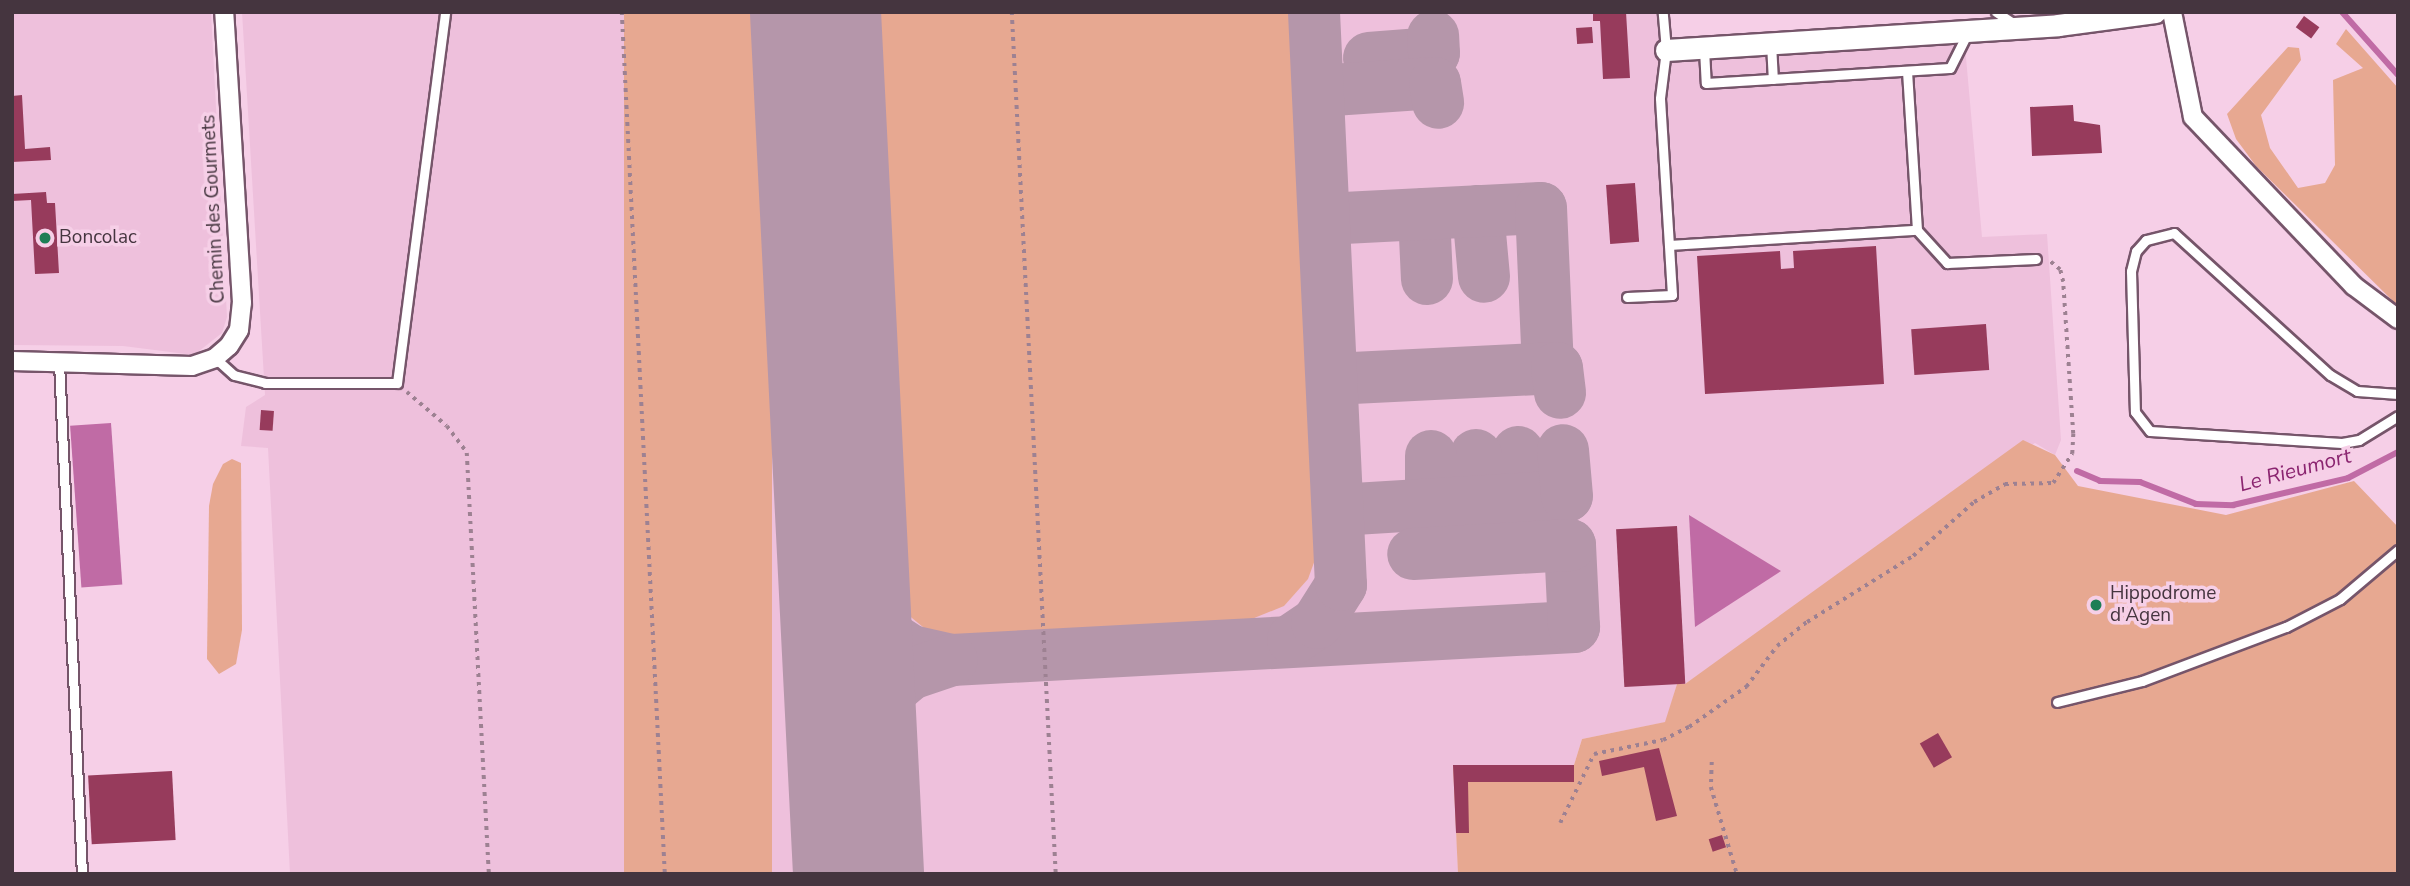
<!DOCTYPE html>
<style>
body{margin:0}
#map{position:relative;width:2410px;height:886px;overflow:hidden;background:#f6cfe7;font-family:"Nunito Sans",sans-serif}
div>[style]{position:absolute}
.built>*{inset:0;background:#eec0dc}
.green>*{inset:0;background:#e7a891;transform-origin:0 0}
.water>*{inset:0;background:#c06ba5;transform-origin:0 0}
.stream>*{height:6px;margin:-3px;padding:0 3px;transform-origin:3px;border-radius:3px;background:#c06ba5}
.taxiway>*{height:52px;margin:-26px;padding:0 26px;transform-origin:26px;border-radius:26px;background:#b596aa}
.runway>*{height:131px;margin:-65.5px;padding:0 65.5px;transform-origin:65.5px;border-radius:65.5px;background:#b596aa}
.building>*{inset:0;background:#973b5c;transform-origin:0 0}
.path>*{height:3.5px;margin-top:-1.75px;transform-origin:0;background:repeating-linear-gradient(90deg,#9d8192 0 3.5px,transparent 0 8.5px)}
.roads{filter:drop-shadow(2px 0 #76556a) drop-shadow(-2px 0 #76556a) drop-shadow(0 2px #76556a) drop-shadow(0 -2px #76556a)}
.service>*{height:9px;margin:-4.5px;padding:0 4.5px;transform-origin:4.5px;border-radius:4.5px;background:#fff}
.minor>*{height:18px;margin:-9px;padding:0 9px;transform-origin:9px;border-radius:9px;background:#fff}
.tertiary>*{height:21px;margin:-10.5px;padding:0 10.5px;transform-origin:10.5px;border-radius:10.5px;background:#fff}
.dots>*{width:19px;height:19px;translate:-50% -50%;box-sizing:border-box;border:4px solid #f6cfe7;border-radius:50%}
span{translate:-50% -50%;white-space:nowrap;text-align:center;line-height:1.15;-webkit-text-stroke:7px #f6cfe7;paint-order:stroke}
.street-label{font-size:19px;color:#45353f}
.poi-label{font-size:19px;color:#45353f}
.left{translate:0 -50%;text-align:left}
.water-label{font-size:21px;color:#8b2570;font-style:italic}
.frame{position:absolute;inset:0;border:14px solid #45353f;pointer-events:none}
</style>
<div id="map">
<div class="built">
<div style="clip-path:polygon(12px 12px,211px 12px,227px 317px,222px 333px,194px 355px,123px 346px,12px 345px)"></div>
<div style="clip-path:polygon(242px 12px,1661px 12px,1664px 51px,1964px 35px,1982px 237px,2047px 234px,2061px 440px,2055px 455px,2035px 443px,1685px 684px,1677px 684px,1666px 722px,1582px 739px,1574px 765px,1454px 765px,1458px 874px,290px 874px,268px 448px,241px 446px,246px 407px,265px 395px)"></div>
</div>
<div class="green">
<div style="left:624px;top:12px;width:148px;height:863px"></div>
<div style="clip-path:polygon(859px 12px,1292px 12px,1320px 546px,1308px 579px,1284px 606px,1242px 623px,958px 638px,929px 632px,895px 604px,887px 583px)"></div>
<div style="clip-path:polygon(2346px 29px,2398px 88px,2398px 306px,2256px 166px,2236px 139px,2227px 114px,2288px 47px,2299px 48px,2301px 60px,2261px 115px,2270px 148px,2298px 188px,2325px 183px,2335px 165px,2333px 80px,2363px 68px,2336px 44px)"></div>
<div style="clip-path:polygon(2023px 440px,2055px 455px,2078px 486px,2226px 515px,2354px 481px,2398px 527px,2398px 874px,1458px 874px,1453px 765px,1574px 765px,1582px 739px,1665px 722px,1677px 684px,1685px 684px)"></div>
<div style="clip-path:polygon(232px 459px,241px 463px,242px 630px,236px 664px,219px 674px,207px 659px,209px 506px,213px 484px,223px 464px)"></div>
</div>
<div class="water">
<div style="left:111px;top:423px;width:162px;height:41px;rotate:86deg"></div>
<div style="clip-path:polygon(1689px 515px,1781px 571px,1695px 627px)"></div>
</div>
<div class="stream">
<div style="left:2342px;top:12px;width:84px;rotate:48.4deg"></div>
<div style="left:2077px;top:471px;width:25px;rotate:23deg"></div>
<div style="left:2100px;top:481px;width:40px;rotate:1.4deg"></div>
<div style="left:2140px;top:482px;width:60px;rotate:21.4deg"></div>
<div style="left:2196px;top:504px;width:37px;rotate:2deg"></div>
<div style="left:2233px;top:505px;width:118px;rotate:-13.2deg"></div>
<div style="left:2348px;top:478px;width:56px;rotate:-27.5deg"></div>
</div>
<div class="taxiway">
<div style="left:1369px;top:58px;width:65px;rotate:-4.4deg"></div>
<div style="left:1434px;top:53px;width:17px;rotate:-93deg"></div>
<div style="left:1318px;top:91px;width:117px;rotate:-3.9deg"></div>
<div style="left:1435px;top:83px;width:20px;rotate:81deg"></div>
<div style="left:1478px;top:211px;width:66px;rotate:84.8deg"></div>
<div style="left:1424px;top:214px;width:65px;rotate:87.4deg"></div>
<div style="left:1324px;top:219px;width:217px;rotate:-2.9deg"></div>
<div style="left:1541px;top:208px;width:160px;rotate:87.5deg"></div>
<div style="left:1332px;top:379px;width:225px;rotate:-2.8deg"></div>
<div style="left:1557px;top:368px;width:25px;rotate:83deg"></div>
<div style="left:1518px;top:452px;width:47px;rotate:87.6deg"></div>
<div style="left:1476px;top:455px;width:46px;rotate:90deg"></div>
<div style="left:1431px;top:456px;width:48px;rotate:90deg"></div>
<div style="left:1338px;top:510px;width:229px;rotate:-3.5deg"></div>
<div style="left:1567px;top:496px;width:46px;rotate:-95deg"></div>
<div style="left:842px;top:565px;width:35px;rotate:68deg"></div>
<div style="left:855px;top:597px;width:41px;rotate:54deg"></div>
<div style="left:879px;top:630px;width:38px;rotate:33deg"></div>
<div style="left:911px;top:651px;width:42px;rotate:12.4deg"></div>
<div style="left:952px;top:660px;width:623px;rotate:-3.04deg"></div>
<div style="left:1574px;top:627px;width:82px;rotate:-92.8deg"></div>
<div style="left:1570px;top:545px;width:157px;rotate:176.7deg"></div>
<div style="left:1293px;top:639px;width:29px;rotate:-34deg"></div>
<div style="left:1317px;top:623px;width:45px;rotate:-57.7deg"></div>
<div style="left:1341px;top:585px;width:574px;rotate:-92.7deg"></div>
<div style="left:853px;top:776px;width:49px;rotate:-77.1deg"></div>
<div style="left:864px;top:728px;width:35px;rotate:-59deg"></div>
<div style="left:882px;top:698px;width:38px;rotate:-40deg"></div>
<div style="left:911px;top:674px;width:43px;rotate:-18.9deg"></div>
</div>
<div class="runway">
<div style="left:815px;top:12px;width:863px;rotate:87.14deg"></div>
</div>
<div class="building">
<div style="clip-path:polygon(1593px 12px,1626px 12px,1630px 78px,1603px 79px,1600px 21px,1593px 21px)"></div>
<div style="left:2304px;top:16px;width:19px;height:14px;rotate:36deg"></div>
<div style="left:1592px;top:27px;width:16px;height:16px;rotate:86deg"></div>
<div style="clip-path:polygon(22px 95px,25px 149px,50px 147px,51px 160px,12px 162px,12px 96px)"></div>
<div style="clip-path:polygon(2073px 105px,2074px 121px,2100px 125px,2102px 153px,2032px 156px,2030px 107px)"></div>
<div style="left:1635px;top:183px;width:59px;height:29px;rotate:86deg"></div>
<div style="clip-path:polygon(46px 192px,47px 203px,55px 203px,59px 273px,35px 274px,31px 200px,12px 201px,12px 194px)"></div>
<div style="clip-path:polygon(1876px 246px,1884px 384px,1705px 394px,1697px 256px,1780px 251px,1781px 269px,1794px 268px,1793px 251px)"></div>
<div style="left:1986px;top:324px;width:46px;height:75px;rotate:86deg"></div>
<div style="left:261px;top:410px;width:13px;height:20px;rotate:4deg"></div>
<div style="left:1677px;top:526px;width:158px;height:61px;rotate:87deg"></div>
<div style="left:1938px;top:733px;width:28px;height:21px;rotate:60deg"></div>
<div style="clip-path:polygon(1659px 748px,1677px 816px,1656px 821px,1644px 767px,1602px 776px,1599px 761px)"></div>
<div style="clip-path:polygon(1453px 765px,1574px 765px,1574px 782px,1468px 782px,1469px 833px,1456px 833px)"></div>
<div style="left:172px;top:771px;width:69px;height:84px;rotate:87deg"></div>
<div style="left:1722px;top:835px;width:13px;height:14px;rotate:72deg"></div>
</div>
<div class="path">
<div style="left:622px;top:12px;width:863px;rotate:87.14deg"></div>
<div style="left:1012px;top:12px;width:863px;rotate:87.08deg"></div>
<div style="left:407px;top:392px;width:52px;rotate:40.4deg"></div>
<div style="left:447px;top:426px;width:34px;rotate:53deg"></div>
<div style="left:467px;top:453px;width:422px;rotate:87deg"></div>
<div style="left:1712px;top:762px;width:25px;rotate:92deg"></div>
<div style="left:1711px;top:787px;width:91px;rotate:73.4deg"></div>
<div style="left:1560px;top:823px;width:77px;rotate:-63.8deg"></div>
<div style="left:1594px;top:754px;width:70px;rotate:-11.5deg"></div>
<div style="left:1663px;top:740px;width:29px;rotate:-27deg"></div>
<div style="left:1689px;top:727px;width:70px;rotate:-35.1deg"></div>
<div style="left:1746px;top:687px;width:51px;rotate:-52.9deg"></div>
<div style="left:1777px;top:646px;width:38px;rotate:-39deg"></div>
<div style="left:1807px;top:622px;width:125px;rotate:-31.9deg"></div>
<div style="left:1913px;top:556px;width:81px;rotate:-41.5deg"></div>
<div style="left:1974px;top:502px;width:36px;rotate:-30deg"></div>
<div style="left:2005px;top:484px;width:48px;rotate:-1.2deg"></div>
<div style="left:2053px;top:483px;width:35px;rotate:-57deg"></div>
<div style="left:2072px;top:454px;width:20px;rotate:-87deg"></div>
<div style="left:2073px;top:434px;width:152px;rotate:-93.8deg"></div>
<div style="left:2063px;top:282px;width:12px;rotate:-104deg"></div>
<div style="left:2060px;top:270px;width:16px;rotate:-140deg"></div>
</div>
<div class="roads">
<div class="service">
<div style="left:1996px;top:12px;width:20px;rotate:33deg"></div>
<div style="left:1771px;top:43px;width:36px;rotate:87deg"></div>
<div style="left:1704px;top:49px;width:34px;rotate:87deg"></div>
<div style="left:1706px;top:83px;width:244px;rotate:-3.5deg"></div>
<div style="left:1950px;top:68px;width:40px;rotate:-63.4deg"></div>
<div style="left:1907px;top:71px;width:159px;rotate:86.4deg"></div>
<div style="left:1917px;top:230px;width:45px;rotate:47.7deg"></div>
<div style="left:1947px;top:263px;width:89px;rotate:-2.6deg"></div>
<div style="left:1669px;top:245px;width:248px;rotate:-3.5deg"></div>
<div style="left:1627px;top:297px;width:45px;rotate:-2.5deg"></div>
<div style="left:1672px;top:295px;width:197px;rotate:-93.5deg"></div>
<div style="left:1660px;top:98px;width:48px;rotate:-82.9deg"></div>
<div style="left:1666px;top:50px;width:38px;rotate:-95deg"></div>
<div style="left:215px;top:358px;width:25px;rotate:42deg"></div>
<div style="left:234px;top:375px;width:32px;rotate:14deg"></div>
<div style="left:265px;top:383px;width:132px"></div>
<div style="left:397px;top:383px;width:374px;rotate:-82.6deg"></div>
<div style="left:59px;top:362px;width:513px;rotate:87.43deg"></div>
<div style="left:2398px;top:394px;width:41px;rotate:-175.8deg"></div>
<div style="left:2357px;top:391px;width:31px;rotate:-149deg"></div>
<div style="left:2330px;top:375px;width:211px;rotate:-137.7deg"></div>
<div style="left:2174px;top:233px;width:29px;rotate:166deg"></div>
<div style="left:2146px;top:240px;width:15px;rotate:132deg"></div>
<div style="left:2136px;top:251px;width:21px;rotate:104deg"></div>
<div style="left:2131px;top:271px;width:141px;rotate:88.4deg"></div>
<div style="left:2135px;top:412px;width:24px;rotate:52deg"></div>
<div style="left:2150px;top:431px;width:192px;rotate:3.6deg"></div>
<div style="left:2342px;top:443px;width:17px;rotate:-10deg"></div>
<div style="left:2359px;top:440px;width:46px;rotate:-31.6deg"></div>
<div style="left:2057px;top:702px;width:88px;rotate:-13.9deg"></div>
<div style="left:2142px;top:681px;width:154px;rotate:-20.6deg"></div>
<div style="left:2286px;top:627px;width:61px;rotate:-27.4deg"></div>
<div style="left:2340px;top:599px;width:76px;rotate:-40.2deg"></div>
</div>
<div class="minor">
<div style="left:2172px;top:12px;width:107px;rotate:78.7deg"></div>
<div style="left:2193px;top:117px;width:233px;rotate:46.4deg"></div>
<div style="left:2354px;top:286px;width:55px;rotate:36.9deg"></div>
<div style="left:12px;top:361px;width:180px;rotate:1.6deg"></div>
<div style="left:192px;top:366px;width:24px;rotate:-19deg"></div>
<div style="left:215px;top:358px;width:18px;rotate:-41deg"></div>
<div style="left:229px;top:346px;width:19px;rotate:-58deg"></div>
<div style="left:239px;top:330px;width:27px;rotate:-84deg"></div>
<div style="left:242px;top:303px;width:292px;rotate:-93.5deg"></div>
</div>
<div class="tertiary">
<div style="left:1666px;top:50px;width:393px;rotate:-3.6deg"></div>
<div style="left:2058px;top:25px;width:98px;rotate:-7.6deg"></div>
</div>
</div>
<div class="dots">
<div style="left:45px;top:238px;background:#1d7e55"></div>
<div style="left:2096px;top:605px;background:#1d7e55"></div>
</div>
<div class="street-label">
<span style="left:214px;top:209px;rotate:-93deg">Chemin des Gourmets</span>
</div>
<div class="poi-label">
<span class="left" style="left:59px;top:238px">Boncolac</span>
<span class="left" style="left:2110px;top:605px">Hippodrome<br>d'Agen</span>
</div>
<div class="water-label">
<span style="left:2295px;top:470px;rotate:-15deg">Le Rieumort</span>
</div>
<div class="frame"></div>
</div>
